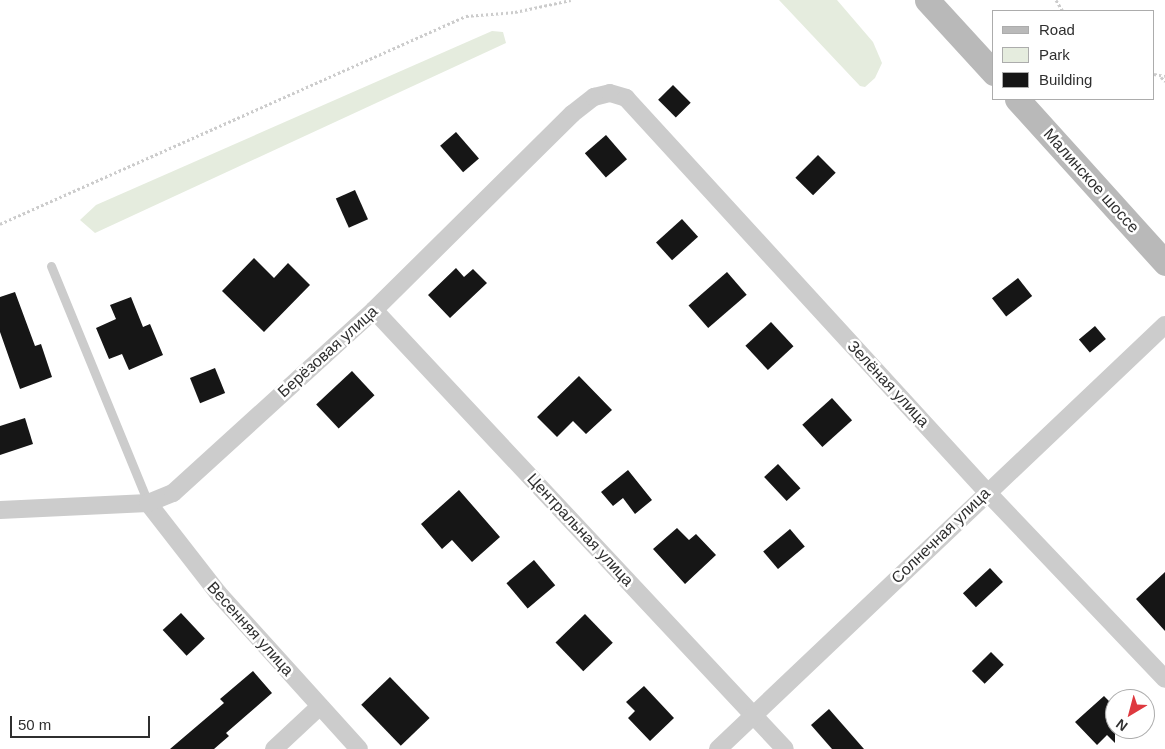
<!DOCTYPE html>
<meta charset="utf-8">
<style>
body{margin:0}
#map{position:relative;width:1165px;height:749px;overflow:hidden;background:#fff;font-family:Helvetica,sans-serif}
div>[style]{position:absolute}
.green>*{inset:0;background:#e5ecde}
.building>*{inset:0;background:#161616;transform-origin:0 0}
.path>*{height:3px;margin-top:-1.5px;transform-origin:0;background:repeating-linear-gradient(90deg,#ccc 0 2.5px,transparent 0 5px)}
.service>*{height:9px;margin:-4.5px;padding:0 4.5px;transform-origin:4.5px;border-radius:4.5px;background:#ccc}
.minor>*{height:18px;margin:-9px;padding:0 9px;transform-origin:9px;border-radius:9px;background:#ccc}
.secondary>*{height:25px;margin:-12.5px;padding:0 12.5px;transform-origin:12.5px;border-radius:12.5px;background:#b9b9b9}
span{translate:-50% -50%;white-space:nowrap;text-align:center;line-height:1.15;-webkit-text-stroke:5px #fff;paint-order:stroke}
.street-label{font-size:16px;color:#2f2f2f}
.legend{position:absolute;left:992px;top:10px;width:162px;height:90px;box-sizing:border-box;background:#fff;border:1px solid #acacac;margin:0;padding:6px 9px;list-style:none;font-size:15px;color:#2f2f2f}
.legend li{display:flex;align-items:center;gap:10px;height:25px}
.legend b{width:25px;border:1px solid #acacac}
.north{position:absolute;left:1105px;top:689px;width:50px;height:50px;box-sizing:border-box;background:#fff;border:1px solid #acacac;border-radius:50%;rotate:217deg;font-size:14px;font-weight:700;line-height:20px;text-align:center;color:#2f2f2f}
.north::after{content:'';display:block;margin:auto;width:18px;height:22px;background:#de393f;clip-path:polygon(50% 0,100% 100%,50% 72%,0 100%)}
.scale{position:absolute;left:10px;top:716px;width:140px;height:22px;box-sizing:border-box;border:2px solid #2f2f2f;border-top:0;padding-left:6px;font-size:15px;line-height:18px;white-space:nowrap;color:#2f2f2f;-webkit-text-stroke:4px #fff;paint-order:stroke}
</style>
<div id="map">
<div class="green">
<div style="clip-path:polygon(779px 0,837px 0,873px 42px,882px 63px,875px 78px,865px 87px,860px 86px)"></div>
<div style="clip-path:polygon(492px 31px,503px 32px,506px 43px,95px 233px,80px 220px,96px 205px)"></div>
</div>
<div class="building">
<div style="left:673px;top:85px;width:25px;height:21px;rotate:45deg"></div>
<div style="left:456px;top:132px;width:35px;height:21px;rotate:49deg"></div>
<div style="left:606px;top:135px;width:32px;height:28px;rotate:49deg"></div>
<div style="left:818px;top:155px;width:25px;height:32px;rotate:45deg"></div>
<div style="left:355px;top:190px;width:32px;height:21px;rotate:66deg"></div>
<div style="left:682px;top:219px;width:24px;height:35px;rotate:48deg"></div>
<div style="clip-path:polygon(254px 258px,274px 278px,288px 263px,310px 285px,264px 332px,222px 291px)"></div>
<div style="clip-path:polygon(456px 268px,464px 277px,473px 269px,487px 283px,450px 318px,428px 295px)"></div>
<div style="left:727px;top:272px;width:30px;height:51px;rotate:49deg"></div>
<div style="left:1018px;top:278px;width:23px;height:33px;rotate:52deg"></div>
<div style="clip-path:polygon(15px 292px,35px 346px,41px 344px,52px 377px,20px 389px,0 332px,0 297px)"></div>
<div style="clip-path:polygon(131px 297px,143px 327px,150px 324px,163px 355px,129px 370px,122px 354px,109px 359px,96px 328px,116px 319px,110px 305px)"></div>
<div style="left:771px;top:322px;width:33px;height:35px;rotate:47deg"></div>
<div style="left:1095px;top:326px;width:17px;height:21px;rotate:50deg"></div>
<div style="left:215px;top:368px;width:27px;height:27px;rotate:68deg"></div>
<div style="left:352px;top:371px;width:33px;height:49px;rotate:47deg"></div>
<div style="clip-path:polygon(579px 376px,612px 410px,586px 434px,573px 421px,557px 437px,537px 417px)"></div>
<div style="left:832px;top:398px;width:30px;height:40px;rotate:48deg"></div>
<div style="clip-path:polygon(25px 418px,33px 444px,0 455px,0 426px)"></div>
<div style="left:778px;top:464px;width:33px;height:19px;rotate:47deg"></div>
<div style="clip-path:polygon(628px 470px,652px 500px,635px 514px,623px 498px,613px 506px,601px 492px)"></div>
<div style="clip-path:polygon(459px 490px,500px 537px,472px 562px,452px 540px,442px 549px,421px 524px)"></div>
<div style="clip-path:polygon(677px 528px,689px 540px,696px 534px,716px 555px,685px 584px,653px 549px)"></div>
<div style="left:790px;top:529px;width:23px;height:35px;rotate:50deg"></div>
<div style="left:534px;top:560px;width:33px;height:36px;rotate:50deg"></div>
<div style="left:990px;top:568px;width:19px;height:37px;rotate:47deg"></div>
<div style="clip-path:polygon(1165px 572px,1165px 631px,1136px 599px)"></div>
<div style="left:181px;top:613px;width:35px;height:25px;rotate:47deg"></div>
<div style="left:585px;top:614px;width:40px;height:41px;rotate:46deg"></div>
<div style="left:991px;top:652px;width:18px;height:27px;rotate:45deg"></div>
<div style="clip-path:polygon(253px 671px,272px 693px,226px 733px,229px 736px,214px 749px,170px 749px,224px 703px,220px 699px)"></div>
<div style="left:390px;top:677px;width:57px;height:40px;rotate:46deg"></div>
<div style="clip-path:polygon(644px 686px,674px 718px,650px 741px,628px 718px,635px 711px,626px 702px)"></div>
<div style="clip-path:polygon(1104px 696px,1115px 707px,1115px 743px,1107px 735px,1097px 745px,1075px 722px)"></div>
<div style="clip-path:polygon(829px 709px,864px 749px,832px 749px,811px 725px)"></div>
</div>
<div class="path">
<div style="left:1056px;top:0;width:13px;rotate:58deg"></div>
<div style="left:1154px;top:74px;width:11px;rotate:10deg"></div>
<div style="left:1161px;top:77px;width:6px;rotate:45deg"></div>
<div style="left:0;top:224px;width:510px;rotate:-24.05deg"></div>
<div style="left:466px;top:16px;width:49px;rotate:-4.7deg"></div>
<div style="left:515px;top:12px;width:57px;rotate:-12.1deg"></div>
</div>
<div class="service">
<div style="left:51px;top:266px;width:256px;rotate:67.7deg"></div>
</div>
<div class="minor">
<div style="left:374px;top:310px;width:601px;rotate:46.89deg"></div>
<div style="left:148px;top:503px;width:114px;rotate:52.1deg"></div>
<div style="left:218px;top:593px;width:210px;rotate:47.9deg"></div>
<div style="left:0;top:510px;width:148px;rotate:-2.7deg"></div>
<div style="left:148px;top:503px;width:27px;rotate:-22deg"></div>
<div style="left:173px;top:493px;width:272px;rotate:-42.3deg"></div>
<div style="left:374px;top:310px;width:279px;rotate:-44.7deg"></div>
<div style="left:572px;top:114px;width:28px;rotate:-38deg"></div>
<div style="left:594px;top:97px;width:16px;rotate:-14deg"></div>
<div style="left:610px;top:93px;width:17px;rotate:17deg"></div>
<div style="left:626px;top:98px;width:534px;rotate:47.5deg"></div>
<div style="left:987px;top:492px;width:258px;rotate:46.4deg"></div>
<div style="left:274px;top:749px;width:62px;rotate:-43deg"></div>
<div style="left:718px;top:749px;width:616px;rotate:-43.49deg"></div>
</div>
<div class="secondary">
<div style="left:927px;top:0;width:99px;rotate:47.5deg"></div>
<div style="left:1017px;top:99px;width:221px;rotate:47.9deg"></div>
</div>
<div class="street-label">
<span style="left:1091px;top:181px;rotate:48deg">Малинское шоссе</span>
<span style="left:328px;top:352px;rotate:-42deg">Берёзовая улица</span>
<span style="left:888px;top:384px;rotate:47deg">Зелёная улица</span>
<span style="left:580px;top:530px;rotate:47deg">Центральная улица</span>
<span style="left:941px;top:536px;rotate:-44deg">Солнечная улица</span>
<span style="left:250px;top:629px;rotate:48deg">Весенняя улица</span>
</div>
<ul class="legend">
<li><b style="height:6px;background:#b9b9b9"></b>Road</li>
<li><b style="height:14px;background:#e5ecde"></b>Park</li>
<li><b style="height:14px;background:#161616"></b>Building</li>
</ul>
<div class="north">N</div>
<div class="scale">50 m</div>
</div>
